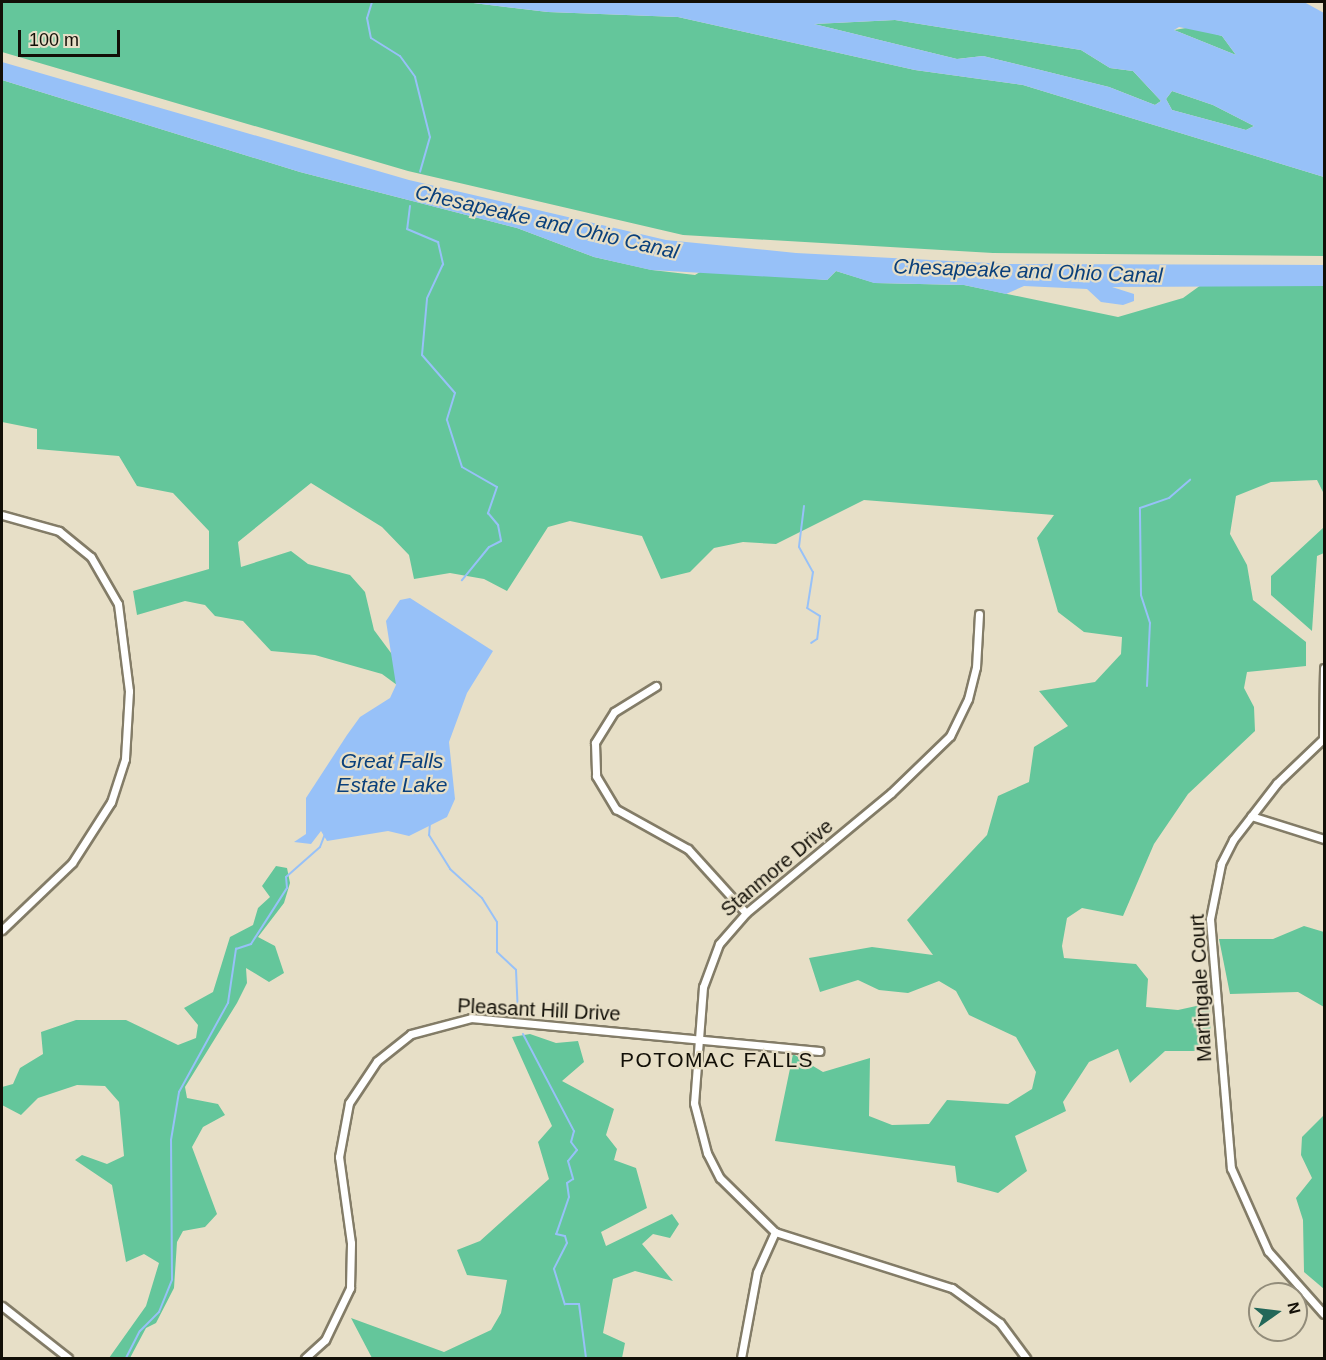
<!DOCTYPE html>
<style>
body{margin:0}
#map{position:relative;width:1326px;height:1360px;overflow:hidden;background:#e7dfc7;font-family:Helvetica,sans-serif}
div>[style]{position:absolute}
.forest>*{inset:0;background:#64c69b}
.water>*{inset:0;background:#97c1f8}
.stream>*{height:2px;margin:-1px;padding:0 1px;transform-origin:1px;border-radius:1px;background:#97c1f8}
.roads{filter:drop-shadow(2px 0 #837c67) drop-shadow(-2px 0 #837c67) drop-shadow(0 2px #837c67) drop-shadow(0 -2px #837c67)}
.minor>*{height:7px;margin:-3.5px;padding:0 3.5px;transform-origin:3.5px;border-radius:3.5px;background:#fff}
span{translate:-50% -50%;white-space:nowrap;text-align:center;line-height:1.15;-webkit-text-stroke:4.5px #e7dfc7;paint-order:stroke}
.street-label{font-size:20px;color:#120f07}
.water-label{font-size:21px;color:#0a407b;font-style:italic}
.neighbourhood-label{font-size:21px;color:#120f07;letter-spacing:1.5px}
.frame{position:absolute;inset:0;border:3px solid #120f07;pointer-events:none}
.north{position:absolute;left:1248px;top:1282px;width:60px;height:60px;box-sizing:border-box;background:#e7dfc7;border:2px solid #928c7a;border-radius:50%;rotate:76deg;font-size:16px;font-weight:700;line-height:24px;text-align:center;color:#120f07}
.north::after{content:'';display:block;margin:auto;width:21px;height:27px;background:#236759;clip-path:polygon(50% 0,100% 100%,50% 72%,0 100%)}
.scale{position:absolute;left:18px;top:30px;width:102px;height:27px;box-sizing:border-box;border:3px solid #120f07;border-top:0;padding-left:8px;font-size:18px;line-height:21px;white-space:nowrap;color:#120f07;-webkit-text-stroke:4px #e7dfc7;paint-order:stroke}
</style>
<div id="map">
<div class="forest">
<div style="clip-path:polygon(2px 2px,465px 2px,548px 12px,678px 17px,915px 70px,1023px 85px,1324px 177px,1324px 256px,993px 253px,683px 235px,408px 171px,2px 52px)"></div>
<div style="clip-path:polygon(895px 20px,1081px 50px,1110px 68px,1133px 71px,1161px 101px,1155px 105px,1109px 87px,983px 56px,957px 59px,814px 24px)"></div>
<div style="clip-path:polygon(1192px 27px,1222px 36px,1236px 55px,1174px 30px)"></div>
<div style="clip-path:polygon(2px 80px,300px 172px,517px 228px,594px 257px,652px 270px,695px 275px,705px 269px,827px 280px,836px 271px,875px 283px,964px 285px,1118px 317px,1183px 298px,1201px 285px,1324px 286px,1324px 494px,1317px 480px,1271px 482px,1236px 496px,1230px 534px,1247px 565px,1253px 600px,1306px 642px,1306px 666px,1247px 672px,1244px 688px,1254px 707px,1255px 731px,1188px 794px,1154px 844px,1123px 916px,1082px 908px,1067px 918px,1062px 946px,1064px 958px,1136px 964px,1148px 979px,1146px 1007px,1178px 1010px,1210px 1003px,1211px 1051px,1165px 1051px,1130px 1083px,1118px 1049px,1089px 1062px,1063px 1102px,1066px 1111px,1015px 1136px,1027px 1171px,998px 1193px,957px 1182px,955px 1166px,775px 1141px,793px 1054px,823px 1072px,870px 1058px,869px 1116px,892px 1125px,929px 1124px,947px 1100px,1008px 1104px,1032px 1089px,1036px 1072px,1016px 1037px,969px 1015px,956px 991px,939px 981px,908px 993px,879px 990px,858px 980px,820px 992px,809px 958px,872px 947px,933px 955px,907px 920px,987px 835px,998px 796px,1029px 782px,1034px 747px,1068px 726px,1039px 691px,1095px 682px,1121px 654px,1122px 637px,1084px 632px,1058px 612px,1037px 538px,1054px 515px,864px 500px,776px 544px,743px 542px,714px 548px,690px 572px,661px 579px,642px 536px,570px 521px,548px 527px,507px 591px,484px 579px,450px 573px,414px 579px,409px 555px,382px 527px,311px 483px,238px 542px,241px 567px,291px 551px,308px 564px,350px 575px,365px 592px,374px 630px,394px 657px,397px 685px,382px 674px,315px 655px,271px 651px,243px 621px,215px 616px,205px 605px,185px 601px,137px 615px,133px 591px,209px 569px,209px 531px,173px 493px,137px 486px,119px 456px,37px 449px,37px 429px,2px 422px)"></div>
<div style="clip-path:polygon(1172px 91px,1213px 105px,1254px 126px,1246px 130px,1172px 110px,1166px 99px)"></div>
<div style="clip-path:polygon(1324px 516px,1324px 553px,1317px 556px,1312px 631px,1271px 595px,1271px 576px,1323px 528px)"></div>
<div style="clip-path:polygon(276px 866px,287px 868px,290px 883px,284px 903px,258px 937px,275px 946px,284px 973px,269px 982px,246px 968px,247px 983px,237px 1003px,185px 1087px,187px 1098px,218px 1104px,225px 1115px,203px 1127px,192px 1147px,217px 1214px,205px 1227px,183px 1231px,177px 1242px,174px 1288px,156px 1323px,146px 1328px,130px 1358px,109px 1358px,146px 1306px,159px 1263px,144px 1254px,126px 1262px,112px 1185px,75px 1160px,82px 1155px,107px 1164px,124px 1156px,119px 1102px,105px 1086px,77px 1085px,38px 1098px,21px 1115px,2px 1105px,2px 1087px,13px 1084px,20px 1068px,43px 1054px,41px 1032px,76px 1020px,126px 1020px,178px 1045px,196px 1038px,198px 1025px,184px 1008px,213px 992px,230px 937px,253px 925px,258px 908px,270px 897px,262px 886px)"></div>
<div style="clip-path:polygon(1304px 926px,1324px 932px,1324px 1007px,1298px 992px,1230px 994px,1219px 939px,1273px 939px)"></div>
<div style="clip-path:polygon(530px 1034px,556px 1043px,578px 1041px,584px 1062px,562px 1081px,614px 1109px,606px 1135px,617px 1149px,614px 1160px,636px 1168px,647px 1208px,601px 1232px,606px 1246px,672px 1214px,679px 1224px,670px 1238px,653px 1234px,642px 1244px,673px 1281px,635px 1271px,613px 1279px,603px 1333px,625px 1343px,622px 1358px,372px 1358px,351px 1318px,444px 1352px,491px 1330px,501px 1313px,507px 1280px,467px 1275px,457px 1250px,480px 1241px,549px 1179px,538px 1142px,552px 1126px,512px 1037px)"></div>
<div style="clip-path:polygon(1324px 1115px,1324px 1289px,1304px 1272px,1303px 1220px,1296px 1198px,1312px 1178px,1301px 1155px,1302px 1137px)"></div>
</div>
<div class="water">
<div style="clip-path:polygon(evenodd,465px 2px,1304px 2px,1324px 13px,1324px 177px,1023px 85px,915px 70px,678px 17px,548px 12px,465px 2px,895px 20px,1081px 50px,1110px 68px,1133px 71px,1161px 101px,1155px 105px,1109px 87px,983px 56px,957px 59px,814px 24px,895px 20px,465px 2px,1179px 27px,1222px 36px,1236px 55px,1174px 30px,1179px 27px,465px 2px,1172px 91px,1213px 105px,1254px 126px,1246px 130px,1172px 110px,1166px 99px,1172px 91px)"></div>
<div style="clip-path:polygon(2px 62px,409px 180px,666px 240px,796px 253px,1008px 264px,1324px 265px,1324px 286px,1112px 287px,1134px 294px,1134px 301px,1123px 305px,1101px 302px,1087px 289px,1024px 286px,1006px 294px,964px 285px,874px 283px,836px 271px,827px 280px,651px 270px,594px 257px,517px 228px,300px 172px,2px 80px)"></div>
<div style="clip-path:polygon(410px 598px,493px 651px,467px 693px,449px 742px,455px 799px,447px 817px,409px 836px,388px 831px,327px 841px,321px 831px,311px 844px,294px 842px,306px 834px,306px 798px,347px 735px,360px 717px,390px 698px,396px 685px,386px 621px,400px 600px)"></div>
</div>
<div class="stream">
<div style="left:372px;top:2px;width:17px;rotate:107deg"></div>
<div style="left:367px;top:18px;width:20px;rotate:79deg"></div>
<div style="left:371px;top:38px;width:34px;rotate:32deg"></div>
<div style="left:400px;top:56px;width:26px;rotate:54deg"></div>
<div style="left:415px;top:77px;width:62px;rotate:76deg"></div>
<div style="left:430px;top:137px;width:36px;rotate:106deg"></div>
<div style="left:410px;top:206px;width:23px;rotate:97deg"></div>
<div style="left:407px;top:229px;width:34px;rotate:23deg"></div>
<div style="left:438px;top:242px;width:23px;rotate:77deg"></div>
<div style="left:443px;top:264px;width:38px;rotate:115deg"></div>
<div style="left:427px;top:299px;width:56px;rotate:95.1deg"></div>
<div style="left:422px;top:355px;width:50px;rotate:49deg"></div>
<div style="left:455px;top:393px;width:28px;rotate:107deg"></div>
<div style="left:447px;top:420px;width:49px;rotate:72.3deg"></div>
<div style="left:462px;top:467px;width:40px;rotate:29.7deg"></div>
<div style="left:497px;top:487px;width:28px;rotate:109deg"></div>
<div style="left:488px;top:513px;width:16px;rotate:50deg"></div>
<div style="left:498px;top:525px;width:16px;rotate:79deg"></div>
<div style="left:501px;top:541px;width:13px;rotate:153deg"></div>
<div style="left:489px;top:547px;width:43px;rotate:129.3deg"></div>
<div style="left:804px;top:506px;width:41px;rotate:97deg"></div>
<div style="left:799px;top:547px;width:29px;rotate:61deg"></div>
<div style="left:813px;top:572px;width:36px;rotate:99deg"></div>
<div style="left:807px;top:608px;width:15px;rotate:32deg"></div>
<div style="left:820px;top:616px;width:23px;rotate:97deg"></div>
<div style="left:817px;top:639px;width:7px;rotate:146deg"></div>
<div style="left:1147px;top:686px;width:63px;rotate:-87.3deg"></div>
<div style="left:1150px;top:623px;width:29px;rotate:-108deg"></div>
<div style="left:1141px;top:595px;width:87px;rotate:-90.7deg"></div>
<div style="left:1140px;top:508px;width:31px;rotate:-19deg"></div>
<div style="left:1169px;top:498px;width:28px;rotate:-41deg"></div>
<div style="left:430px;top:822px;width:13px;rotate:94deg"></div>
<div style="left:429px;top:835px;width:40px;rotate:58deg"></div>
<div style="left:450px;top:869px;width:43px;rotate:42.2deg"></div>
<div style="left:482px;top:898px;width:28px;rotate:58deg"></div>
<div style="left:497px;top:922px;width:30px;rotate:90deg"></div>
<div style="left:497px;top:952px;width:26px;rotate:43deg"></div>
<div style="left:516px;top:970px;width:44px;rotate:87.4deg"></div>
<div style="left:523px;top:1034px;width:110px;rotate:62.3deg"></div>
<div style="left:574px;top:1131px;width:11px;rotate:105deg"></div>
<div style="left:571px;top:1142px;width:10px;rotate:53deg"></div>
<div style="left:577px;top:1150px;width:14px;rotate:129deg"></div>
<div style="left:568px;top:1161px;width:19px;rotate:74deg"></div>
<div style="left:573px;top:1179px;width:7px;rotate:146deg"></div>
<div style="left:567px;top:1183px;width:14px;rotate:82deg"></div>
<div style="left:569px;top:1197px;width:39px;rotate:109deg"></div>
<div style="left:556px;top:1234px;width:9px;rotate:13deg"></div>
<div style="left:565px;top:1236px;width:7px;rotate:74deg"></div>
<div style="left:567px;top:1243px;width:29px;rotate:117deg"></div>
<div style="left:554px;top:1269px;width:37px;rotate:73deg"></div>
<div style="left:565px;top:1304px;width:14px"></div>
<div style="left:579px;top:1304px;width:54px;rotate:82.6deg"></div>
<div style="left:126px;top:1358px;width:30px;rotate:-63deg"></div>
<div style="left:140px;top:1331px;width:27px;rotate:-45deg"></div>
<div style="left:159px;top:1312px;width:35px;rotate:-68deg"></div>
<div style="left:172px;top:1279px;width:139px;rotate:-90.4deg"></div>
<div style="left:171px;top:1140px;width:49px;rotate:-80.5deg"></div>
<div style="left:179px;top:1092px;width:102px;rotate:-61.2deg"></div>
<div style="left:228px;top:1003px;width:55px;rotate:-81.6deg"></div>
<div style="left:236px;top:949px;width:16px;rotate:-18deg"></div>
<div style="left:251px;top:944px;width:67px;rotate:-57.3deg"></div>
<div style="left:287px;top:888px;width:11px;rotate:-95deg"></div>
<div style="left:286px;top:877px;width:45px;rotate:-41.4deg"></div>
<div style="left:320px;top:847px;width:17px;rotate:-69deg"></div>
</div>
<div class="roads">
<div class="minor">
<div style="left:2px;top:515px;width:59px;rotate:15.7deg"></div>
<div style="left:59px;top:531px;width:41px;rotate:39.1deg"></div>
<div style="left:91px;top:557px;width:54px;rotate:60.1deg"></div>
<div style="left:118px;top:604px;width:88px;rotate:82.8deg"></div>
<div style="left:129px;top:691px;width:68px;rotate:93.4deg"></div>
<div style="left:125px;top:759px;width:45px;rotate:108deg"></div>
<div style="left:111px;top:802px;width:72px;rotate:122.6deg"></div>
<div style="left:72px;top:863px;width:97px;rotate:136.3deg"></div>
<div style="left:979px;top:614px;width:53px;rotate:93.2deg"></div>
<div style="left:976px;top:667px;width:33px;rotate:104deg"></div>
<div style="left:968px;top:699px;width:41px;rotate:115.9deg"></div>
<div style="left:950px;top:736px;width:82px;rotate:136deg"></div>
<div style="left:891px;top:793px;width:188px;rotate:140.4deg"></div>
<div style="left:746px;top:913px;width:41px;rotate:131.1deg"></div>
<div style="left:719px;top:944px;width:46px;rotate:110.4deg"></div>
<div style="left:703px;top:987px;width:116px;rotate:94.4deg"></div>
<div style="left:694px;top:1103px;width:52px;rotate:75.4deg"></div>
<div style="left:707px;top:1153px;width:28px;rotate:63deg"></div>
<div style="left:720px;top:1178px;width:77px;rotate:44.5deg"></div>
<div style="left:775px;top:1232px;width:186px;rotate:17.6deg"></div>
<div style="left:952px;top:1288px;width:59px;rotate:36.1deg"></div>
<div style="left:1000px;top:1323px;width:44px;rotate:53.4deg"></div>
<div style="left:1324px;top:668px;width:71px;rotate:90.8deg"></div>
<div style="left:1323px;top:739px;width:64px;rotate:136.3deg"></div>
<div style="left:1277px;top:783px;width:72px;rotate:127.7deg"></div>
<div style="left:1233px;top:840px;width:27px;rotate:117deg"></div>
<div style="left:1221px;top:864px;width:56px;rotate:101.3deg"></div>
<div style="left:1210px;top:919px;width:250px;rotate:85.2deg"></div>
<div style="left:1231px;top:1168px;width:91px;rotate:66deg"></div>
<div style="left:1268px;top:1251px;width:84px;rotate:48.4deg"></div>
<div style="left:656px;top:686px;width:49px;rotate:148.2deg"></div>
<div style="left:614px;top:712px;width:36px;rotate:122deg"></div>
<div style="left:595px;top:743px;width:33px;rotate:88deg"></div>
<div style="left:596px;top:776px;width:39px;rotate:59deg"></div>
<div style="left:616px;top:809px;width:82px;rotate:29.1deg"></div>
<div style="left:688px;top:849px;width:86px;rotate:47.8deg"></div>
<div style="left:1251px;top:816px;width:77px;rotate:17.5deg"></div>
<div style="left:2px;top:1306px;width:84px;rotate:38.2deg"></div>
<div style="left:305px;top:1358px;width:27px;rotate:-42deg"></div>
<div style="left:325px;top:1340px;width:58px;rotate:-64.3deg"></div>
<div style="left:350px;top:1288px;width:45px;rotate:-88.7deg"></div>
<div style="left:351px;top:1243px;width:87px;rotate:-97.9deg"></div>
<div style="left:339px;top:1157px;width:55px;rotate:-79.5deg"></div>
<div style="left:349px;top:1103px;width:50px;rotate:-56.3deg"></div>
<div style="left:377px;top:1061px;width:43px;rotate:-38.5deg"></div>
<div style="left:411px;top:1034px;width:62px;rotate:-14.9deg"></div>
<div style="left:471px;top:1018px;width:350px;rotate:5.4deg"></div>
<div style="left:741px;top:1358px;width:87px;rotate:-79.5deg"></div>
<div style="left:757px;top:1272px;width:44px;rotate:-65.8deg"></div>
</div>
</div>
<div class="street-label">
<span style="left:777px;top:868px;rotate:-40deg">Stanmore Drive</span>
<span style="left:1201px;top:988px;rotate:-93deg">Martingale Court</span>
<span style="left:539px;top:1010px;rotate:3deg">Pleasant Hill Drive</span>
</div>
<div class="water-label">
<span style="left:547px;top:222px;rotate:13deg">Chesapeake and Ohio Canal</span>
<span style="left:1028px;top:271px;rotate:2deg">Chesapeake and Ohio Canal</span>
<span style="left:392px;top:773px">Great Falls<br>Estate Lake</span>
</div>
<div class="neighbourhood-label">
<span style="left:717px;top:1060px">POTOMAC FALLS</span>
</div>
<div class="frame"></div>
<div class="north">N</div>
<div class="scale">100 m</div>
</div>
